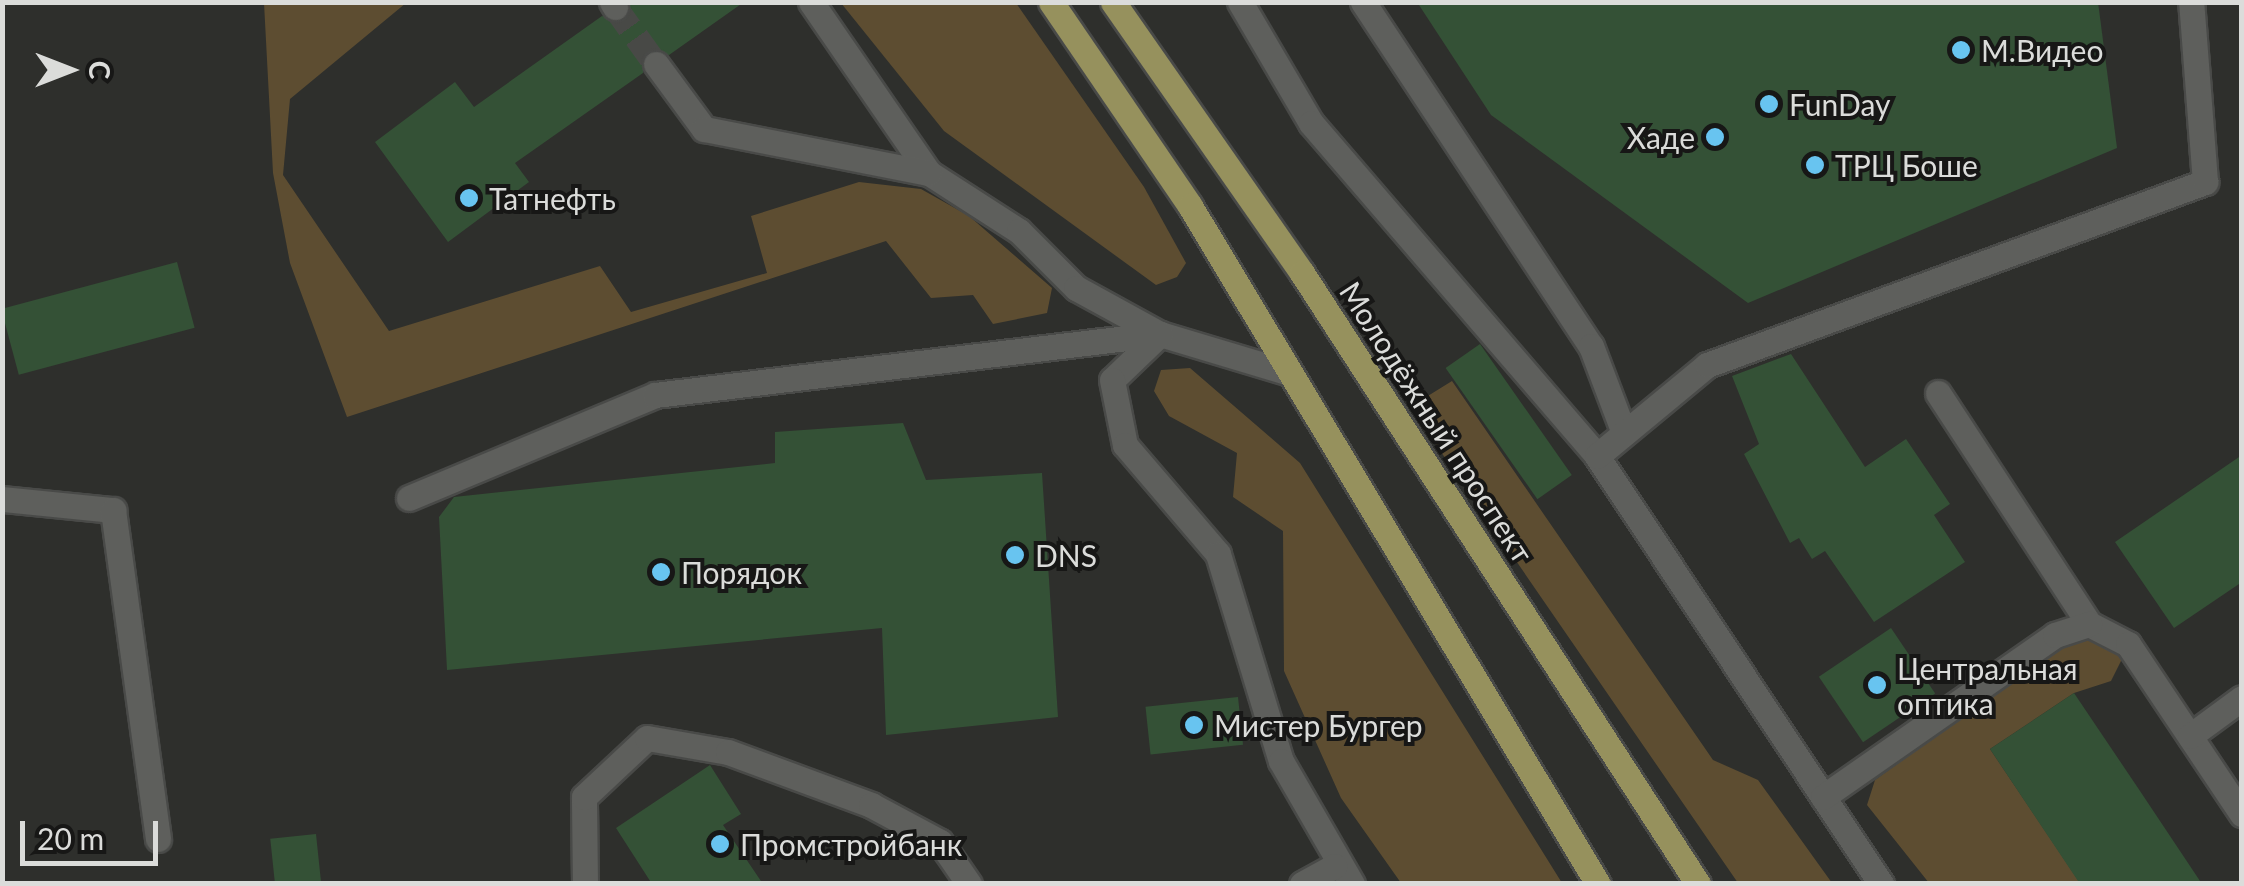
<!DOCTYPE html>
<meta charset="utf-8">
<style>
body{margin:0}
#map{position:relative;width:2244px;height:886px;overflow:hidden;background:#2e2f2c;font-family:Lato,sans-serif}
div>[style]{position:absolute}
.green>*{inset:0;background:#5d4d31}
.building>*{inset:0;background:#345136;transform-origin:0 0}
.minor-tunnel>*{height:25px;margin-top:-12.5px;transform-origin:0;background:repeating-linear-gradient(90deg,#484946 0 25px,transparent 0 37px)}
.roads{filter:drop-shadow(2px 0 #494a48) drop-shadow(-2px 0 #494a48) drop-shadow(0 2px #494a48) drop-shadow(0 -2px #494a48)}
.minor>*{height:25px;margin:-12.5px;padding:0 12.5px;transform-origin:12.5px;border-radius:12.5px;background:#5e5f5c}
.major>*{height:25px;margin:-12.5px;padding:0 12.5px;transform-origin:12.5px;border-radius:12.5px;background:#96915d}
.dots>*{width:28px;height:28px;translate:-50% -50%;box-sizing:border-box;border:5px solid #171716;border-radius:50%}
span{translate:-50% -50%;white-space:nowrap;text-align:center;line-height:1.15;-webkit-text-stroke:8px #171716;paint-order:stroke}
.poi-label{font-size:30px;color:#dbdcda}
.left{translate:0 -50%;text-align:left}
.right{translate:-100% -50%;text-align:right}
.street-label{font-size:30px;color:#dbdcda}
.frame{position:absolute;inset:0;border:5px solid #dbdcda;pointer-events:none}
.north{position:absolute;left:20px;top:20px;width:100px;height:100px;-webkit-text-stroke:8px #171716;paint-order:stroke;rotate:90deg;font-size:28px;font-weight:700;line-height:40px;text-align:center;color:#dbdcda}
.north::after{content:'';display:block;margin:auto;width:35px;height:45px;background:#dbdcda;clip-path:polygon(50% 0,100% 100%,50% 72%,0 100%)}
.scale{position:absolute;left:20px;top:821px;width:138px;height:45px;box-sizing:border-box;border:5px solid #dbdcda;border-top:0;padding-left:12px;font-size:30px;line-height:35px;white-space:nowrap;color:#dbdcda;-webkit-text-stroke:8px #171716;paint-order:stroke}
</style>
<div id="map">
<div class="green">
<div style="clip-path:polygon(264px 3px,406px 3px,290px 99px,283px 175px,389px 331px,600px 266px,631px 312px,767px 273px,751px 216px,859px 182px,921px 189px,969px 216px,1052px 288px,1047px 313px,993px 324px,973px 295px,931px 298px,886px 241px,347px 417px,290px 263px,273px 173px)"></div>
<div style="clip-path:polygon(841px 3px,1016px 3px,1144px 187px,1186px 263px,1177px 277px,1156px 285px,944px 131px)"></div>
<div style="clip-path:polygon(1190px 368px,1300px 463px,1562px 883px,1401px 883px,1341px 798px,1284px 671px,1283px 531px,1233px 497px,1237px 453px,1169px 416px,1154px 391px,1161px 370px)"></div>
<div style="clip-path:polygon(1452px 381px,1713px 760px,1758px 780px,1832px 883px,1738px 883px,1410px 407px)"></div>
<div style="clip-path:polygon(2088px 637px,2123px 657px,2111px 681px,2074px 693px,1990px 749px,2080px 883px,1929px 883px,1867px 805px,1875px 780px,2060px 646px)"></div>
</div>
<div class="building">
<div style="clip-path:polygon(630px 2px,744px 2px,669px 55px,646px 52px,643px 73px,515px 163px,529px 182px,448px 242px,375px 142px,455px 82px,474px 107px,602px 16px,624px 20px)"></div>
<div style="clip-path:polygon(1417px 2px,2098px 2px,2117px 148px,1748px 303px,1491px 115px)"></div>
<div style="left:177px;top:262px;width:68px;height:182px;rotate:75deg"></div>
<div style="left:1480px;top:344px;width:160px;height:42px;rotate:55deg"></div>
<div style="clip-path:polygon(1791px 354px,1865px 467px,1906px 439px,1950px 504px,1934px 515px,1965px 562px,1874px 622px,1825px 551px,1812px 559px,1799px 538px,1790px 543px,1744px 454px,1759px 444px,1732px 376px)"></div>
<div style="clip-path:polygon(903px 423px,926px 480px,1042px 473px,1058px 717px,886px 735px,882px 628px,447px 670px,439px 517px,454px 497px,775px 463px,775px 432px)"></div>
<div style="clip-path:polygon(2242px 455px,2242px 582px,2174px 628px,2115px 542px)"></div>
<div style="left:1891px;top:628px;width:79px;height:87px;rotate:56deg"></div>
<div style="clip-path:polygon(2074px 693px,2138px 788px,2202px 884px,2080px 884px,1990px 749px)"></div>
<div style="left:1238px;top:697px;width:48px;height:93px;rotate:84deg"></div>
<div style="clip-path:polygon(710px 765px,741px 814px,723px 825px,763px 884px,652px 884px,616px 828px)"></div>
<div style="left:316px;top:834px;width:50px;height:46px;rotate:84deg"></div>
</div>
<div class="minor-tunnel">
<div style="left:615px;top:7px;width:70px;rotate:54.3deg"></div>
</div>
<div class="roads">
<div class="minor">
<div style="left:612px;top:2px;width:6px;rotate:59deg"></div>
<div style="left:811px;top:2px;width:208px;rotate:55.4deg"></div>
<div style="left:929px;top:173px;width:107px;rotate:32.8deg"></div>
<div style="left:1019px;top:231px;width:81px;rotate:45deg"></div>
<div style="left:1076px;top:288px;width:96px;rotate:28.7deg"></div>
<div style="left:1160px;top:334px;width:133px;rotate:16.7deg"></div>
<div style="left:1240px;top:2px;width:140px;rotate:59.6deg"></div>
<div style="left:1311px;top:123px;width:439px;rotate:49.3deg"></div>
<div style="left:1597px;top:456px;width:514px;rotate:56.43deg"></div>
<div style="left:1363px;top:2px;width:413px;rotate:56.5deg"></div>
<div style="left:1591px;top:346px;width:93px;rotate:69.2deg"></div>
<div style="left:656px;top:64px;width:81px;rotate:53.6deg"></div>
<div style="left:704px;top:129px;width:229px;rotate:11.1deg"></div>
<div style="left:1160px;top:334px;width:66px;rotate:136.2deg"></div>
<div style="left:1112px;top:380px;width:66px;rotate:78.7deg"></div>
<div style="left:1125px;top:445px;width:143px;rotate:49.5deg"></div>
<div style="left:1218px;top:554px;width:216px;rotate:73.1deg"></div>
<div style="left:1281px;top:761px;width:142px;rotate:60deg"></div>
<div style="left:1938px;top:393px;width:276px;rotate:56.8deg"></div>
<div style="left:2089px;top:624px;width:44px;rotate:27.1deg"></div>
<div style="left:2128px;top:644px;width:205px;rotate:56.2deg"></div>
<div style="left:1597px;top:456px;width:143px;rotate:-39.6deg"></div>
<div style="left:1707px;top:365px;width:531px;rotate:-20.18deg"></div>
<div style="left:2205px;top:182px;width:181px;rotate:-94.4deg"></div>
<div style="left:409px;top:498px;width:267px;rotate:-22.7deg"></div>
<div style="left:655px;top:395px;width:509px;rotate:-6.89deg"></div>
<div style="left:2px;top:499px;width:112px;rotate:5.7deg"></div>
<div style="left:113px;top:510px;width:332px;rotate:82.2deg"></div>
<div style="left:2190px;top:736px;width:64px;rotate:-36.2deg"></div>
<div style="left:1823px;top:797px;width:283px;rotate:-34.9deg"></div>
<div style="left:2055px;top:635px;width:36px;rotate:-18deg"></div>
<div style="left:585px;top:884px;width:87px;rotate:-90.7deg"></div>
<div style="left:584px;top:797px;width:86px;rotate:-43.1deg"></div>
<div style="left:647px;top:738px;width:82px;rotate:9.8deg"></div>
<div style="left:728px;top:752px;width:153px;rotate:20.3deg"></div>
<div style="left:871px;top:805px;width:78px;rotate:28.2deg"></div>
<div style="left:940px;top:842px;width:51px;rotate:55.4deg"></div>
<div style="left:1302px;top:884px;width:37px;rotate:-29deg"></div>
</div>
<div class="major">
<div style="left:1051px;top:2px;width:247px;rotate:55.7deg"></div>
<div style="left:1190px;top:206px;width:791px;rotate:58.96deg"></div>
<div style="left:1113px;top:2px;width:330px;rotate:55.1deg"></div>
<div style="left:1302px;top:273px;width:728px;rotate:57.05deg"></div>
</div>
</div>
<div class="dots">
<div style="left:1961px;top:50px;background:#68c4f0"></div>
<div style="left:1769px;top:104px;background:#68c4f0"></div>
<div style="left:1715px;top:137px;background:#68c4f0"></div>
<div style="left:1815px;top:165px;background:#68c4f0"></div>
<div style="left:469px;top:198px;background:#68c4f0"></div>
<div style="left:1015px;top:555px;background:#68c4f0"></div>
<div style="left:661px;top:572px;background:#68c4f0"></div>
<div style="left:1877px;top:685px;background:#68c4f0"></div>
<div style="left:1194px;top:725px;background:#68c4f0"></div>
<div style="left:720px;top:844px;background:#68c4f0"></div>
</div>
<div class="poi-label">
<span class="left" style="left:1981px;top:50px">М.Видео</span>
<span class="left" style="left:1789px;top:104px">FunDay</span>
<span class="right" style="left:1695px;top:137px">Хаде</span>
<span class="left" style="left:1835px;top:165px">ТРЦ Боше</span>
<span class="left" style="left:489px;top:198px">Татнефть</span>
<span class="left" style="left:1035px;top:555px">DNS</span>
<span class="left" style="left:681px;top:572px">Порядок</span>
<span class="left" style="left:1897px;top:685px">Центральная<br>оптика</span>
<span class="left" style="left:1214px;top:725px">Мистер Бургер</span>
<span class="left" style="left:740px;top:844px">Промстройбанк</span>
</div>
<div class="street-label">
<span style="left:1437px;top:422px;rotate:57deg">Молодёжный проспект</span>
</div>
<div class="frame"></div>
<div class="north">С</div>
<div class="scale">20 m</div>
</div>
